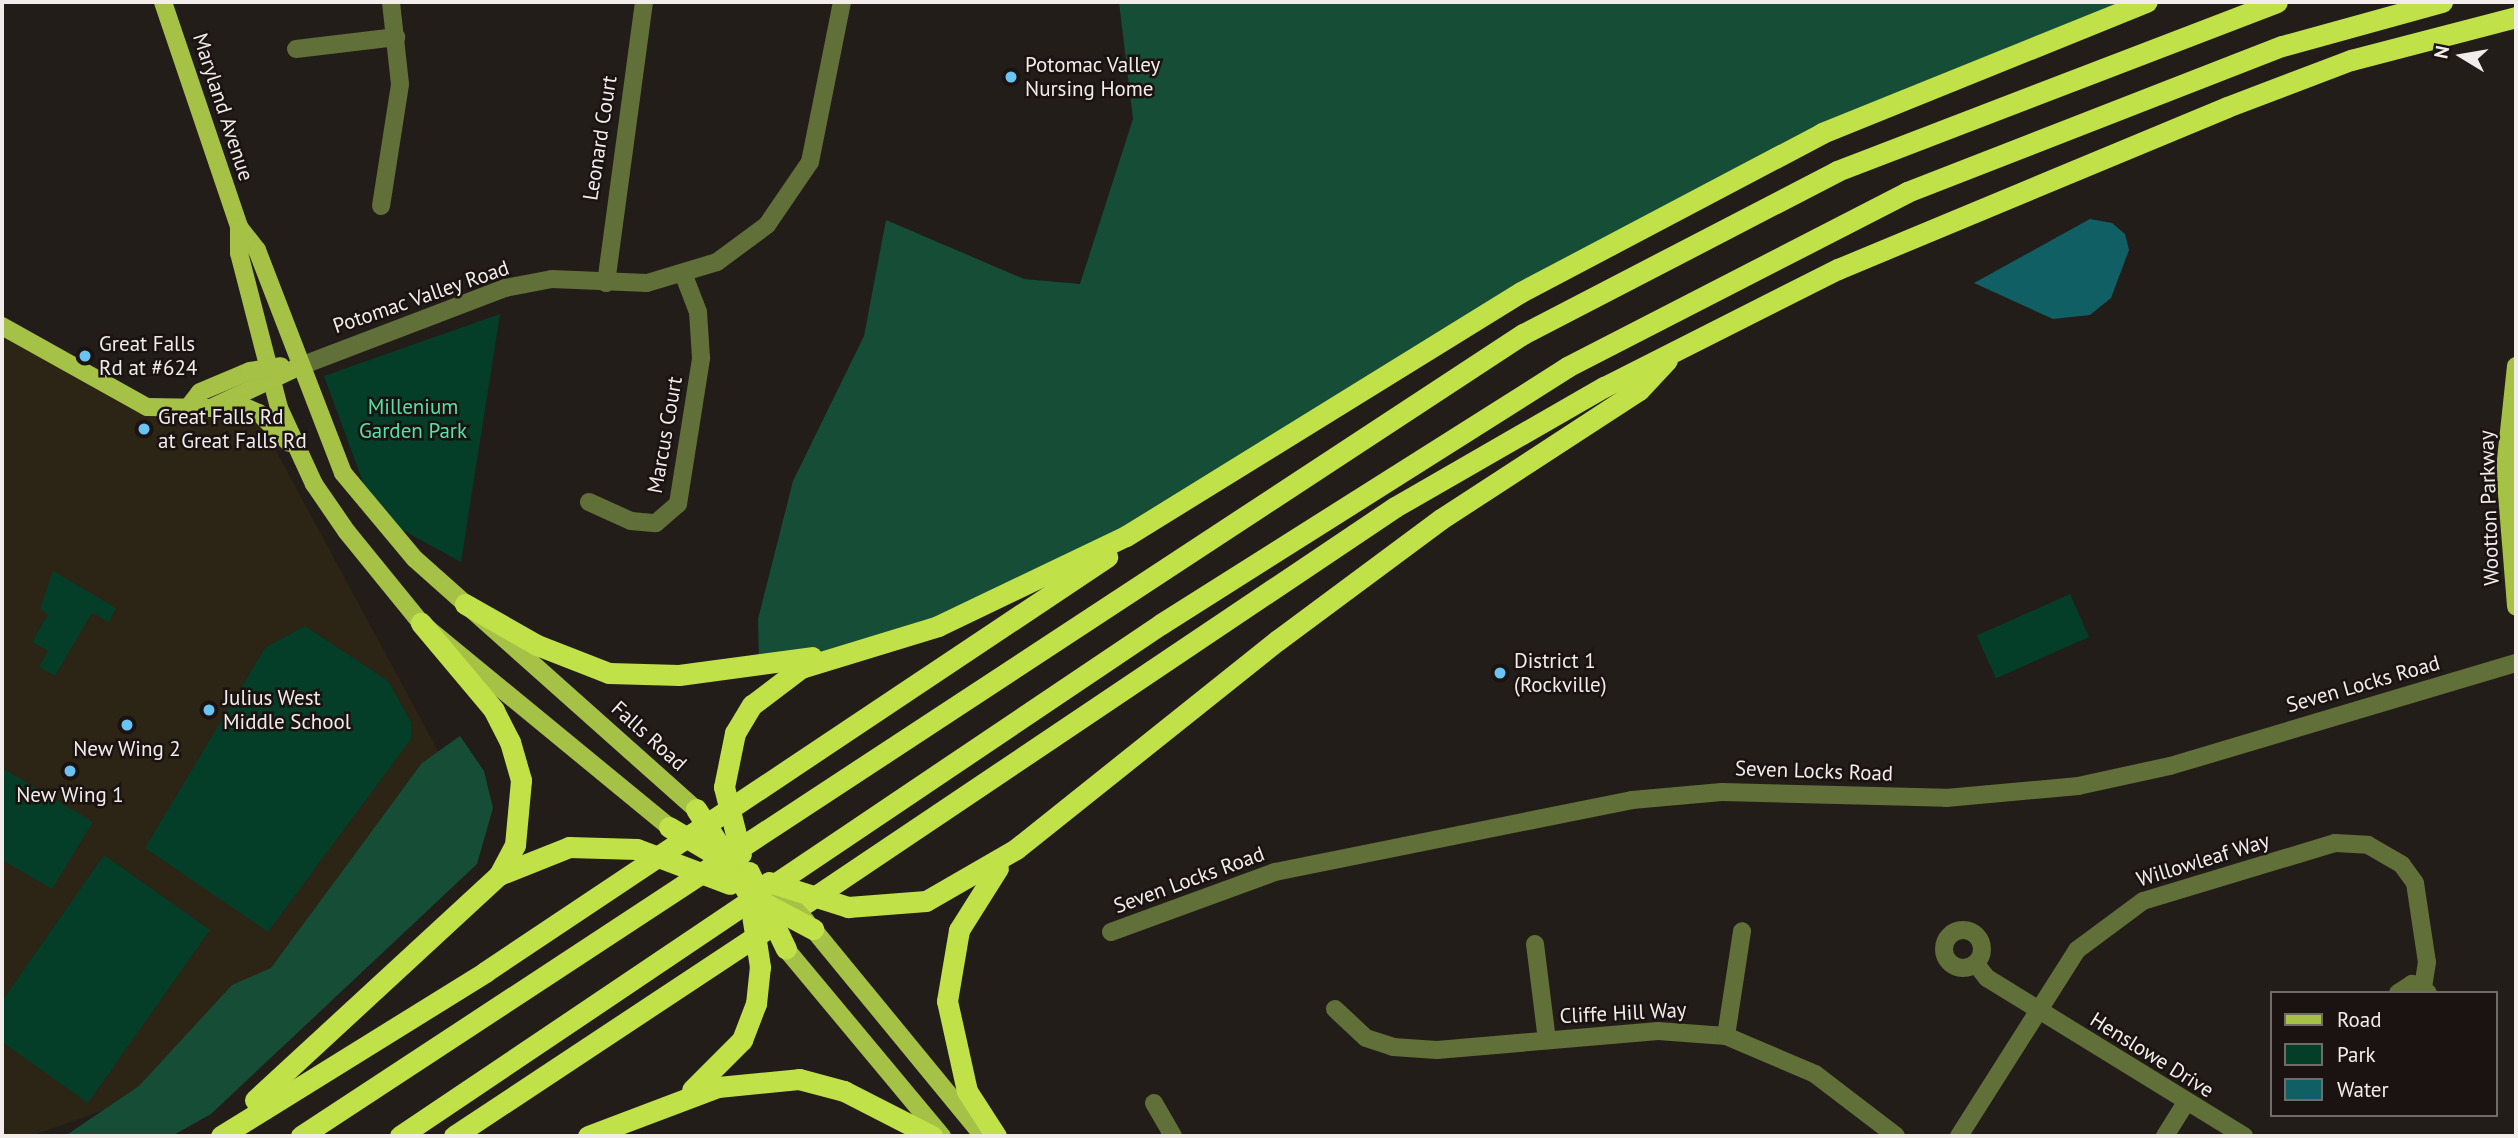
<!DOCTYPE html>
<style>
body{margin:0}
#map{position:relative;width:2518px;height:1138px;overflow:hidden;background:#231d1a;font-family:"PT Sans",sans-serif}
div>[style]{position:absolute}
.education>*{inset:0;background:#2c2414}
.green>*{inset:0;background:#043d28;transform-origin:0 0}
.forest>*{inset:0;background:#154d36}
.water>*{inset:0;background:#105f64}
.minor>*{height:18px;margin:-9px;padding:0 9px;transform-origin:9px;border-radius:9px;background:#616f38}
.minor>.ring{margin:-9px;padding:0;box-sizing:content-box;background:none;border:18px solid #616f38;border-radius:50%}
.major>*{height:18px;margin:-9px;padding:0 9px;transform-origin:9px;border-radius:9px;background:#a5c146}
.highway>*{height:21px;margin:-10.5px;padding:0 10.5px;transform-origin:10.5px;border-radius:10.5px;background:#c0e148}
.major-bridge>*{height:18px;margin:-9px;padding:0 9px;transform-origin:9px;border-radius:9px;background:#a5c146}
.highway-bridge>*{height:21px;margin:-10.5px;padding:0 10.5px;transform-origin:10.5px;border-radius:10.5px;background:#c0e148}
.dots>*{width:19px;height:19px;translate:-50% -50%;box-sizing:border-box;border:4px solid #1a1311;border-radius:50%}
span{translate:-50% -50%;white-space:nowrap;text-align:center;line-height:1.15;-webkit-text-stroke:5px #1a1311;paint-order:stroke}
.poi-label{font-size:21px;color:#f2edeb}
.left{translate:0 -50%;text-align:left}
.street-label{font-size:21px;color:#f2edeb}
.park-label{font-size:21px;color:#56e1a6}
.frame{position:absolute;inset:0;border:4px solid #f2edeb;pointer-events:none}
.legend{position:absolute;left:2270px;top:991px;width:228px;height:126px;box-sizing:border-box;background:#1a1311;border:2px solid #706a68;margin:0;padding:9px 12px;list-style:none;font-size:21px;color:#f2edeb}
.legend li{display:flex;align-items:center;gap:14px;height:35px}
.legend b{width:35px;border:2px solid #706a68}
.north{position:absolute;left:2427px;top:21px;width:70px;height:70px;-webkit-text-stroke:5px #1a1311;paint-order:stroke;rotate:281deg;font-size:19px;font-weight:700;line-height:28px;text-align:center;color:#f2edeb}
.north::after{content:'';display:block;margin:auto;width:24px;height:32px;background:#f2edeb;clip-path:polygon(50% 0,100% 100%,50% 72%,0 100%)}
</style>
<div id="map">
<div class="education">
<div style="clip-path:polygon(2px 326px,126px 399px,190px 405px,242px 388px,450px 773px,330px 947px,135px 1099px,31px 1136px,2px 1136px)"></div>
</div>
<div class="green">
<div style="clip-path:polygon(500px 314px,461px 562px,375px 515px,324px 376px)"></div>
<div style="clip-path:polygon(53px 571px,116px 608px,109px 622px,92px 613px,55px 676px,39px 667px,48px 651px,32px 642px,48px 614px,40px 609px)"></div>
<div style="left:2070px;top:594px;width:47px;height:102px;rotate:66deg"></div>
<div style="clip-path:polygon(305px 626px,388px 681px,411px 722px,411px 739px,268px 932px,145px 848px,265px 648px)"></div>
<div style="clip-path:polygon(2px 768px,93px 822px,52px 889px,2px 860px)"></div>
<div style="clip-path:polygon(104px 855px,210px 930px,88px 1103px,2px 1042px,2px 1001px)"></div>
</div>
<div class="forest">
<div style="clip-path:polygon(1119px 2px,2147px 2px,1978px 69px,1646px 223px,1126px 536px,938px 626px,835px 654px,759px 664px,758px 619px,793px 481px,864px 336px,886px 220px,1024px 279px,1080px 284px,1133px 119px)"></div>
<div style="clip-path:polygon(460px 736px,484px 771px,493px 808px,477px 864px,211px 1114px,172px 1136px,65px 1136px,139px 1086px,232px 985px,271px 968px,422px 763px)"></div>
</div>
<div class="water">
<div style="clip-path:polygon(2090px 219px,2112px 223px,2125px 234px,2129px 250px,2111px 298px,2090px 315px,2053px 319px,1974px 283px)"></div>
</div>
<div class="minor">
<div style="left:296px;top:49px;width:101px;rotate:-6.8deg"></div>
<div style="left:381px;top:206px;width:123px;rotate:-81.1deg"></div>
<div style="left:400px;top:84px;width:82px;rotate:-96.3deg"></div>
<div style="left:606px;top:283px;width:284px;rotate:-82.3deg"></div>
<div style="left:298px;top:367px;width:222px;rotate:-20.9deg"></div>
<div style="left:505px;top:288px;width:48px;rotate:-10.8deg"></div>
<div style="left:552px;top:279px;width:95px;rotate:2.4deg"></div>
<div style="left:647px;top:283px;width:73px;rotate:-16.7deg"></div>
<div style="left:717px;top:262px;width:62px;rotate:-36.5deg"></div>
<div style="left:767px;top:225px;width:76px;rotate:-55.7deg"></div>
<div style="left:810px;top:162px;width:163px;rotate:-78.7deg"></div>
<div style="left:589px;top:502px;width:46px;rotate:24.3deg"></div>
<div style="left:631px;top:521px;width:25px;rotate:5deg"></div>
<div style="left:656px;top:523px;width:29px;rotate:-41deg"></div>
<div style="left:678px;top:504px;width:148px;rotate:-81deg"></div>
<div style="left:701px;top:358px;width:46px;rotate:-93.7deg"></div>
<div style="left:698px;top:312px;width:40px;rotate:-111deg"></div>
<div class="ring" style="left:1944px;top:930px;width:20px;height:20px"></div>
<div style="left:1111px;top:932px;width:175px;rotate:-20.1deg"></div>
<div style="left:1275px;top:872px;width:364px;rotate:-11.4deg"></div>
<div style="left:1632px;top:800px;width:90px;rotate:-5.1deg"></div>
<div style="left:1722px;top:792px;width:224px;rotate:1.5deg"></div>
<div style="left:1946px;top:798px;width:133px;rotate:-5.2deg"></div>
<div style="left:2078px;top:786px;width:94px;rotate:-12.3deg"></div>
<div style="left:2170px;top:766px;width:361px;rotate:-16.6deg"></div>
<div style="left:1535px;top:944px;width:97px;rotate:82.9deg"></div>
<div style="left:1976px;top:964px;width:18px;rotate:52deg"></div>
<div style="left:1987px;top:978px;width:302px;rotate:31.6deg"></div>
<div style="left:2398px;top:993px;width:17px;rotate:-33deg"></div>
<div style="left:2412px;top:984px;width:18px;rotate:29deg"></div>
<div style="left:1335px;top:1009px;width:42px;rotate:43.1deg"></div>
<div style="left:1366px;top:1038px;width:28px;rotate:18deg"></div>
<div style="left:1393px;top:1047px;width:44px;rotate:3.9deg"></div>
<div style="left:1437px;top:1050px;width:222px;rotate:-4.9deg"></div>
<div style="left:1658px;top:1031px;width:68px;rotate:4.2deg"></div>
<div style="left:1726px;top:1036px;width:97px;rotate:23.1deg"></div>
<div style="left:1815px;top:1074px;width:102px;rotate:37.4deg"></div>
<div style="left:1726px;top:1036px;width:106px;rotate:-81.3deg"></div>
<div style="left:1154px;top:1103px;width:38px;rotate:60deg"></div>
<div style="left:1959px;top:1136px;width:220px;rotate:-57.6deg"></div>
<div style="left:2077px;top:950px;width:82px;rotate:-36.6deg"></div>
<div style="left:2143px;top:901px;width:201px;rotate:-16.8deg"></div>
<div style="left:2335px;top:843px;width:33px;rotate:3deg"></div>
<div style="left:2368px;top:845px;width:39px;rotate:30deg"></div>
<div style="left:2402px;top:865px;width:22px;rotate:54deg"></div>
<div style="left:2415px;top:883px;width:80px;rotate:81.4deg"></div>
<div style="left:2427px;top:962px;width:25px;rotate:99deg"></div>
<div style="left:2165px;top:1136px;width:39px;rotate:-58deg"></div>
</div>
<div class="major">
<div style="left:163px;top:2px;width:237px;rotate:71.3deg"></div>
<div style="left:239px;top:227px;width:29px;rotate:52deg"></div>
<div style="left:257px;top:250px;width:239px;rotate:68.9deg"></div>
<div style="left:343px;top:473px;width:112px;rotate:50.1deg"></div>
<div style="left:415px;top:559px;width:376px;rotate:41.7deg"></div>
<div style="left:239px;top:227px;width:26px;rotate:90deg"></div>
<div style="left:239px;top:253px;width:160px;rotate:75.5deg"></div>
<div style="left:279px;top:408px;width:84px;rotate:65.3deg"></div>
<div style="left:314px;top:484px;width:58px;rotate:55.5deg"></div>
<div style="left:347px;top:532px;width:117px;rotate:50.9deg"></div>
<div style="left:421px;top:623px;width:321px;rotate:39.4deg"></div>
<div style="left:2px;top:326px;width:166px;rotate:29.2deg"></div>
<div style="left:147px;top:407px;width:64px;rotate:0.9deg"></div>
<div style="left:211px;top:408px;width:96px;rotate:-25.2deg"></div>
<div style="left:2516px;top:366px;width:104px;rotate:96.1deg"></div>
<div style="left:2505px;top:469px;width:138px;rotate:85.4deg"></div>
<div style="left:233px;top:402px;width:28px;rotate:23deg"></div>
<div style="left:259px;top:413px;width:42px;rotate:45deg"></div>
<div style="left:190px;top:405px;width:16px;rotate:-52deg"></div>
<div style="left:200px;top:392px;width:54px;rotate:-22.8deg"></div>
<div style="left:250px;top:371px;width:31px;rotate:-9deg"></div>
<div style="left:813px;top:929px;width:268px;rotate:50.6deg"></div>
<div style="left:786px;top:949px;width:244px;rotate:50.2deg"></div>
</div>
<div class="highway">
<div style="left:465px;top:604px;width:83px;rotate:29.7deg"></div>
<div style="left:537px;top:645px;width:77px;rotate:21.3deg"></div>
<div style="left:609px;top:673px;width:70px;rotate:1.6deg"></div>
<div style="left:679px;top:675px;width:134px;rotate:-7.7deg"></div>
<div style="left:724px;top:787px;width:55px;rotate:-78.5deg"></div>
<div style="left:735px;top:733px;width:33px;rotate:-59deg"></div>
<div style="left:752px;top:705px;width:61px;rotate:-37.1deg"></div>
<div style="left:801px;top:668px;width:143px;rotate:-17deg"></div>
<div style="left:938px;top:626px;width:208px;rotate:-25.6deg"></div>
<div style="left:1126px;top:536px;width:464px;rotate:-31.7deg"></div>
<div style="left:1521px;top:292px;width:340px;rotate:-27.8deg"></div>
<div style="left:1822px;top:133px;width:350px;rotate:-22deg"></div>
<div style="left:731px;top:864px;width:36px;rotate:60deg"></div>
<div style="left:499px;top:875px;width:75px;rotate:-21.8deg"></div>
<div style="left:569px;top:847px;width:68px;rotate:1.7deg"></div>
<div style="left:804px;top:904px;width:712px;rotate:-33.89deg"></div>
<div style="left:1395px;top:507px;width:241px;rotate:-29.9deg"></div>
<div style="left:1604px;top:387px;width:262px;rotate:-26.8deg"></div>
<div style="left:1838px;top:269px;width:421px;rotate:-22.6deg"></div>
<div style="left:2227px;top:107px;width:133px;rotate:-20.8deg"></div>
<div style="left:2351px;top:60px;width:171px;rotate:-14.6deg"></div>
<div style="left:848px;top:907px;width:78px;rotate:-4.4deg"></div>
<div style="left:926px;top:901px;width:104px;rotate:-30deg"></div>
<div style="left:1016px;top:849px;width:335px;rotate:-38.6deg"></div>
<div style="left:1278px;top:640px;width:203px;rotate:-36.6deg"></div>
<div style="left:1441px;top:519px;width:236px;rotate:-33.1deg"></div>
<div style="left:1639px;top:390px;width:41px;rotate:-47deg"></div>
<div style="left:692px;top:1090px;width:71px;rotate:-45deg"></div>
<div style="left:742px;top:1040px;width:39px;rotate:-69deg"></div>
<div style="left:756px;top:1004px;width:37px;rotate:-84deg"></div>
<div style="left:255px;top:1100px;width:332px;rotate:-42.7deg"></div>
<div style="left:499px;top:875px;width:34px;rotate:-62deg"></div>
<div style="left:515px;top:845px;width:65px;rotate:-84.7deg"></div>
<div style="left:521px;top:780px;width:40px;rotate:-106deg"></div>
<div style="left:510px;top:742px;width:36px;rotate:-117deg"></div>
<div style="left:494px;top:710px;width:114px;rotate:-130deg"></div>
<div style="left:221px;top:1136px;width:311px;rotate:-31.8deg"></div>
<div style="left:485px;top:972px;width:748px;rotate:-33.71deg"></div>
<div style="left:301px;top:1136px;width:1462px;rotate:-33.28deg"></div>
<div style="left:1523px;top:334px;width:354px;rotate:-27.4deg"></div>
<div style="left:1837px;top:171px;width:471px;rotate:-21deg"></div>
<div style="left:400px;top:1136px;width:917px;rotate:-33.93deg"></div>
<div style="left:1161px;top:624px;width:481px;rotate:-32.3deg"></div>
<div style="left:1567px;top:367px;width:382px;rotate:-27.2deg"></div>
<div style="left:1907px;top:192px;width:402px;rotate:-21.3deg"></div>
<div style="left:2282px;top:46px;width:166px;rotate:-15.4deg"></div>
<div style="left:454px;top:1136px;width:377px;rotate:-33.5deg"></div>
<div style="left:588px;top:1136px;width:139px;rotate:-20.7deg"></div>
<div style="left:718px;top:1087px;width:81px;rotate:-5.6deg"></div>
<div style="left:799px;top:1079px;width:47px;rotate:14.9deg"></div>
<div style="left:844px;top:1091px;width:99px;rotate:27.1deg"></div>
<div style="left:996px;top:1136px;width:54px;rotate:-122.8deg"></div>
<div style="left:967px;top:1091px;width:92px;rotate:-102.5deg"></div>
<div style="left:947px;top:1001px;width:72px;rotate:-80.4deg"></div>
<div style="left:959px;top:930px;width:73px;rotate:-57.8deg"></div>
</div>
<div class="major-bridge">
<div style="left:769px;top:882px;width:54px;rotate:46.5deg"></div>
</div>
<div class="highway-bridge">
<div style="left:724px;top:787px;width:69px;rotate:75.8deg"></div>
<div style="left:696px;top:809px;width:63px;rotate:57.3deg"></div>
<div style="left:669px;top:827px;width:72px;rotate:30.8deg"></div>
<div style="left:637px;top:849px;width:99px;rotate:20.6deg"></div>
<div style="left:749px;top:872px;width:85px;rotate:64.3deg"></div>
<div style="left:769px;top:882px;width:83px;rotate:17.6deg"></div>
<div style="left:749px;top:895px;width:73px;rotate:81.3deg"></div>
<div style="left:762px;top:902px;width:58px;rotate:27.9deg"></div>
</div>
<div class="dots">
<div style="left:1011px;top:77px;background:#6ac3f1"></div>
<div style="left:85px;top:356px;background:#6ac3f1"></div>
<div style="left:144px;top:429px;background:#6ac3f1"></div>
<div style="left:1500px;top:673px;background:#6ac3f1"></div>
<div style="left:209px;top:710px;background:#6ac3f1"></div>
<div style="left:127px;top:725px;background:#6ac3f1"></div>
<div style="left:70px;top:771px;background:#6ac3f1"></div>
</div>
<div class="poi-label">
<span class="left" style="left:1025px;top:77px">Potomac Valley<br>Nursing Home</span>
<span class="left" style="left:99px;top:356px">Great Falls<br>Rd at #624</span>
<span class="left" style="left:158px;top:429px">Great Falls Rd<br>at Great Falls Rd</span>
<span class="left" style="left:1514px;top:673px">District 1<br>(Rockville)</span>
<span class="left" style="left:223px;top:710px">Julius West<br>Middle School</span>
<span style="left:127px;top:749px">New Wing 2</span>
<span style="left:70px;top:795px">New Wing 1</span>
</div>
<div class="street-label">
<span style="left:223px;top:107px;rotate:72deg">Maryland Avenue</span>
<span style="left:600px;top:138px;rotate:-81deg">Leonard Court</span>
<span style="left:421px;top:297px;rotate:-19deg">Potomac Valley Road</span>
<span style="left:665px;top:435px;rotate:-80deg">Marcus Court</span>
<span style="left:2489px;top:508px;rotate:-92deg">Wootton Parkway</span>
<span style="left:2363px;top:684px;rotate:-16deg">Seven Locks Road</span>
<span style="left:649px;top:736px;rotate:42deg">Falls Road</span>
<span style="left:1814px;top:771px;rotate:2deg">Seven Locks Road</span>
<span style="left:2203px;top:860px;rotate:-17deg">Willowleaf Way</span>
<span style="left:1189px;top:880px;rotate:-20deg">Seven Locks Road</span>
<span style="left:1623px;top:1013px;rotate:-3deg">Cliffe Hill Way</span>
<span style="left:2152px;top:1055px;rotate:32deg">Henslowe Drive</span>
</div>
<div class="park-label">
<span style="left:413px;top:419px">Millenium<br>Garden Park</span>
</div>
<div class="frame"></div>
<ul class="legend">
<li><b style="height:9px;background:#a5c146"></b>Road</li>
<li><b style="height:19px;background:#043d28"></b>Park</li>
<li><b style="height:19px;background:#105f64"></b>Water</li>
</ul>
<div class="north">N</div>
</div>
